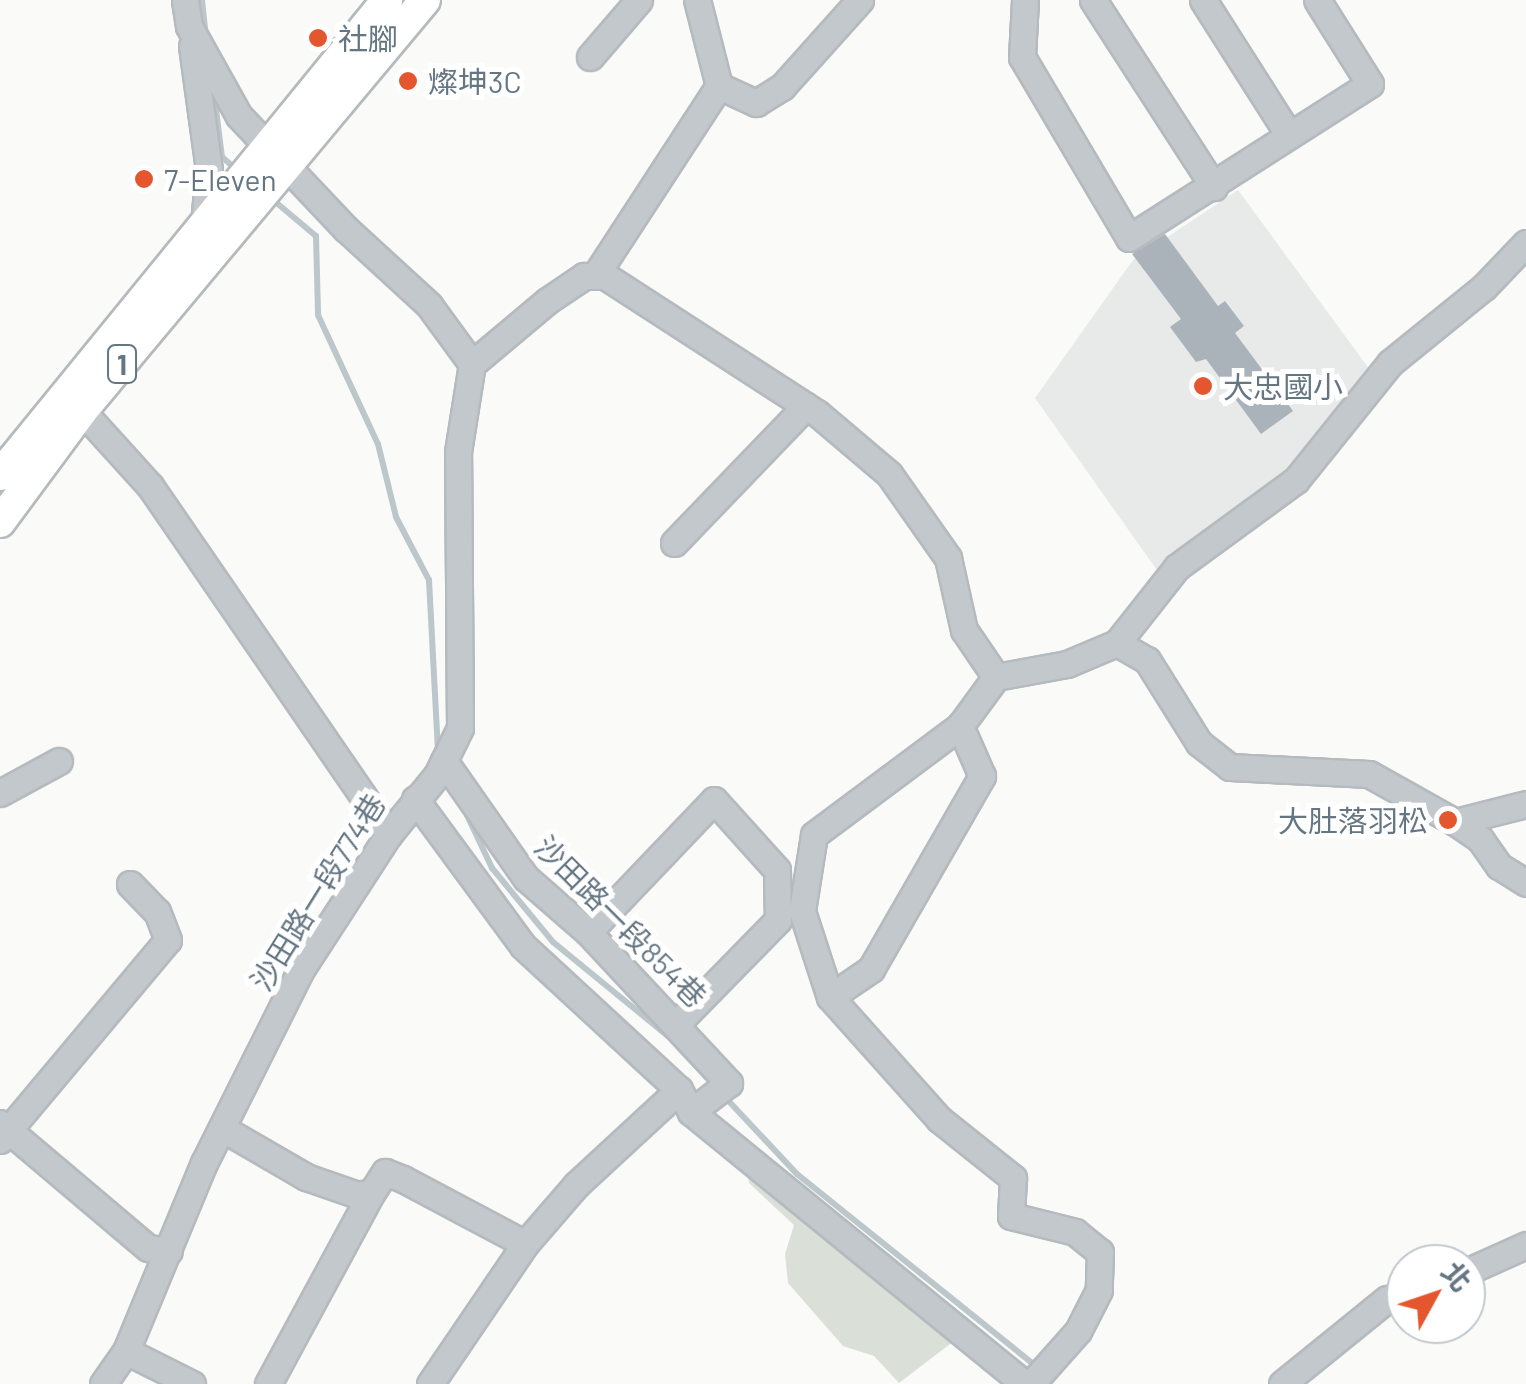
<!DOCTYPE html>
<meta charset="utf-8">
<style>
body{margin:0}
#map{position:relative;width:1526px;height:1384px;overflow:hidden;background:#fafaf8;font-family:Barlow,"Noto Sans TC",sans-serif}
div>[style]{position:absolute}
.built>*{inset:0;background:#e8e9e9}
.green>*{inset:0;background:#dadfd7}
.stream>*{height:6px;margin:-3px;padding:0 3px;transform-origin:3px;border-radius:3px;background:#bbc7cb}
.building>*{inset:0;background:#aab3b9}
.roads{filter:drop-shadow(2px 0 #b5babe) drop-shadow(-2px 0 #b5babe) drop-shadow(0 2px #b5babe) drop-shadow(0 -2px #b5babe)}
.minor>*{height:25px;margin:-12.5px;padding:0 12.5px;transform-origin:12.5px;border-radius:12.5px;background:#c3c8cc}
.major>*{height:30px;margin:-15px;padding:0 15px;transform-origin:15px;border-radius:15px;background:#fff}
.dots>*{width:28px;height:28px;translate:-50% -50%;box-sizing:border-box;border:5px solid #fff;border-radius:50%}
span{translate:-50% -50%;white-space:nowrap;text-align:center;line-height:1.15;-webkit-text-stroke:10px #fff;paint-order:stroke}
.shield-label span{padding:2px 8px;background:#fff;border:2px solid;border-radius:8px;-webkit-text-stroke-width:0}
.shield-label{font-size:28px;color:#657683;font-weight:700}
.poi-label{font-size:30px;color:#657683}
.left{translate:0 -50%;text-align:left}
.right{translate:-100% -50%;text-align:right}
.street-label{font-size:30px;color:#657683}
.north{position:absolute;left:1386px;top:1244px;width:100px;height:100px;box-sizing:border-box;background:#fff;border:2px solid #c1c8cd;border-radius:50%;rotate:50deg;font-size:28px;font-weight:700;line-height:40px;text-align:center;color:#657683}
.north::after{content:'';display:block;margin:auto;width:35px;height:45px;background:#e4572e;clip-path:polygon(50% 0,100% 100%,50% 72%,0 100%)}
</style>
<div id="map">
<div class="built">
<div style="clip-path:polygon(1238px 190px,1373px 374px,1286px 481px,1159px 573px,1035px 398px,1133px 260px)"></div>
</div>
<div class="green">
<div style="clip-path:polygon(747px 1164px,967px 1331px,899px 1383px,874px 1356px,843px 1346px,788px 1283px,785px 1254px,794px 1225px,749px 1183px)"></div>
</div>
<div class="stream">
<div style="left:202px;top:0;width:36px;rotate:84deg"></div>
<div style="left:214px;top:93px;width:64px;rotate:82.9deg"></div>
<div style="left:222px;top:157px;width:18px;rotate:41deg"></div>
<div style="left:272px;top:199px;width:57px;rotate:40.1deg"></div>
<div style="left:316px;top:236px;width:79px;rotate:88.5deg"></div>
<div style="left:318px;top:315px;width:142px;rotate:65.1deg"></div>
<div style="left:378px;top:444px;width:75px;rotate:76.1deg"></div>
<div style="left:396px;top:517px;width:71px;rotate:62.4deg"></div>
<div style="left:429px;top:580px;width:172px;rotate:87deg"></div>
<div style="left:466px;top:813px;width:61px;rotate:64.7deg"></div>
<div style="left:492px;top:868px;width:96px;rotate:50.5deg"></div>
<div style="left:553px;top:942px;width:149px;rotate:39.3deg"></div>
<div style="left:668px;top:1036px;width:57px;rotate:47.1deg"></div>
<div style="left:723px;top:1095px;width:108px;rotate:46.9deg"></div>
<div style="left:797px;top:1174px;width:309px;rotate:38.8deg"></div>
</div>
<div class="building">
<div style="clip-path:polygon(1165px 234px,1218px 306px,1225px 301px,1244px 326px,1235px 333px,1293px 411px,1261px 434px,1206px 359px,1196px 362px,1170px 327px,1181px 319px,1132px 254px)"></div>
</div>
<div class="roads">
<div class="minor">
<div style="left:1025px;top:0;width:57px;rotate:93deg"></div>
<div style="left:1022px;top:57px;width:210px;rotate:59.4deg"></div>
<div style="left:1129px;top:238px;width:286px;rotate:-32.6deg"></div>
<div style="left:1370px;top:84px;width:99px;rotate:-122.2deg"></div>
<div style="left:1093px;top:0;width:223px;rotate:57.1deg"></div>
<div style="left:1203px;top:0;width:160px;rotate:57.5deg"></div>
<div style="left:192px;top:46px;width:125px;rotate:82.2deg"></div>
<div style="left:209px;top:170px;width:53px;rotate:95.4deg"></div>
<div style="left:590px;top:57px;width:75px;rotate:-49.3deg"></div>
<div style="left:719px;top:86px;width:41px;rotate:24.7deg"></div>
<div style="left:756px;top:103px;width:31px;rotate:-32deg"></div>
<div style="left:782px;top:87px;width:117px;rotate:-48.1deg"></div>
<div style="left:595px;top:276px;width:227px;rotate:-56.9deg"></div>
<div style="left:719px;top:86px;width:89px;rotate:-104.3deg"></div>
<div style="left:472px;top:364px;width:98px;rotate:-40deg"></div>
<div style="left:547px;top:301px;width:45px;rotate:-34deg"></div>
<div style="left:584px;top:276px;width:21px"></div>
<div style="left:605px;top:276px;width:252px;rotate:32.9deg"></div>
<div style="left:817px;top:413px;width:94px;rotate:40.3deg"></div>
<div style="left:889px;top:474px;width:103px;rotate:54.9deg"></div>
<div style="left:948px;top:558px;width:74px;rotate:77.5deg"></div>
<div style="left:964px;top:630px;width:57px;rotate:55.8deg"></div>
<div style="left:996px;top:677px;width:72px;rotate:-10.4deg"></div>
<div style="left:1067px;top:664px;width:54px;rotate:-22.8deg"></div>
<div style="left:1117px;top:643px;width:97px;rotate:-51.7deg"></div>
<div style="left:1177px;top:567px;width:147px;rotate:-36.2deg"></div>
<div style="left:1296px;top:480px;width:150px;rotate:-51.2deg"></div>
<div style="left:1390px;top:363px;width:121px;rotate:-39deg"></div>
<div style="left:1484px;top:287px;width:61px;rotate:-46.3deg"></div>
<div style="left:82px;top:411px;width:101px;rotate:47.8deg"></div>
<div style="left:150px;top:486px;width:422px;rotate:55.5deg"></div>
<div style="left:674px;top:543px;width:190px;rotate:-46.1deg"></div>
<div style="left:1117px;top:643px;width:34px;rotate:30deg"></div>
<div style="left:1147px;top:660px;width:98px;rotate:57.9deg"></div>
<div style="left:1199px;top:743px;width:39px;rotate:38deg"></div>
<div style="left:1230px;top:767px;width:139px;rotate:2.9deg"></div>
<div style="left:1369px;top:774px;width:98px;rotate:29.2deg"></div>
<div style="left:1455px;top:822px;width:73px;rotate:-14.2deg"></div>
<div style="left:996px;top:677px;width:61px;rotate:126.3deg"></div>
<div style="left:960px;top:726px;width:182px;rotate:143.3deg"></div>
<div style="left:814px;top:835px;width:77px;rotate:99deg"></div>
<div style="left:802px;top:911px;width:90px;rotate:72deg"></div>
<div style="left:830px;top:997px;width:164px;rotate:48.2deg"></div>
<div style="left:939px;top:1119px;width:95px;rotate:38.6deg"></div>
<div style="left:1013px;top:1178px;width:38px;rotate:93deg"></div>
<div style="left:1011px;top:1216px;width:66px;rotate:14deg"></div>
<div style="left:1075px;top:1232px;width:32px;rotate:39deg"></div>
<div style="left:1100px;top:1252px;width:38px;rotate:92deg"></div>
<div style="left:1099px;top:1290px;width:46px;rotate:117.1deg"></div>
<div style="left:1078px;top:1331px;width:71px;rotate:131.6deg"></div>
<div style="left:444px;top:761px;width:143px;rotate:55deg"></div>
<div style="left:526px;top:878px;width:82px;rotate:41.1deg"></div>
<div style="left:588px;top:932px;width:207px;rotate:47deg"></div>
<div style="left:729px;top:1083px;width:48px;rotate:142.7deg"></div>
<div style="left:0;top:793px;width:67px;rotate:-28.5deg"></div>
<div style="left:415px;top:799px;width:182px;rotate:53.7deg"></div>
<div style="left:523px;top:946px;width:212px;rotate:42.7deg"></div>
<div style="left:679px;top:1090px;width:25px;rotate:61deg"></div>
<div style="left:691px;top:1112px;width:431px;rotate:39.2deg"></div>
<div style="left:1455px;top:822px;width:30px;rotate:34deg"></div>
<div style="left:1480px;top:839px;width:33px;rotate:55deg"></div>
<div style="left:1499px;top:866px;width:32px;rotate:32deg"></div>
<div style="left:588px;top:932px;width:182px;rotate:-46.3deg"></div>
<div style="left:714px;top:800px;width:94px;rotate:48deg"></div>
<div style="left:777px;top:870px;width:50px;rotate:88.9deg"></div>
<div style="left:778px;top:920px;width:144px;rotate:134.4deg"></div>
<div style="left:830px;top:997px;width:50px;rotate:-34.3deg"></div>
<div style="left:871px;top:969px;width:223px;rotate:-60.1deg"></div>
<div style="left:982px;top:776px;width:55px;rotate:-113.7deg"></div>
<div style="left:0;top:1123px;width:194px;rotate:40.2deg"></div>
<div style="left:148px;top:1248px;width:21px;rotate:8deg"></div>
<div style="left:225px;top:1130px;width:94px;rotate:30.1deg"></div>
<div style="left:306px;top:1177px;width:55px;rotate:19.1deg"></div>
<div style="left:358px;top:1195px;width:14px;rotate:-12deg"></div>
<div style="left:372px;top:1192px;width:24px;rotate:-57deg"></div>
<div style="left:385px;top:1172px;width:19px;rotate:21deg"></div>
<div style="left:403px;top:1179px;width:138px;rotate:28deg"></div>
<div style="left:0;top:1140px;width:261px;rotate:-50deg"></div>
<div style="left:168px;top:940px;width:30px;rotate:-111deg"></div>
<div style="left:157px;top:912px;width:39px;rotate:-134deg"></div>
<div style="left:1466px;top:1272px;width:66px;rotate:-24.2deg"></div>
<div style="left:126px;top:1351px;width:74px;rotate:26.6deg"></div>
<div style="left:103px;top:1384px;width:40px;rotate:-55.1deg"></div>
<div style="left:126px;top:1351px;width:204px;rotate:-67.5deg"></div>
<div style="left:204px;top:1163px;width:215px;rotate:-63.4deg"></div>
<div style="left:300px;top:971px;width:163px;rotate:-57deg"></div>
<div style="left:389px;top:834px;width:76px;rotate:-50.9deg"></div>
<div style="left:437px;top:775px;width:52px;rotate:-63.9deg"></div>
<div style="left:460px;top:728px;width:276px;rotate:-90.4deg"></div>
<div style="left:458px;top:452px;width:89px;rotate:-81deg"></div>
<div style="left:472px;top:364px;width:73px;rotate:-126.1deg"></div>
<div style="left:429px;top:305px;width:113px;rotate:-137.5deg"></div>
<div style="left:346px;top:229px;width:156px;rotate:-133.4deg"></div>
<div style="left:239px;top:116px;width:103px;rotate:-119.1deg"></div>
<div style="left:189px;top:26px;width:26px;rotate:-99deg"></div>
<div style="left:268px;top:1384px;width:218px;rotate:-61.6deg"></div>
<div style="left:430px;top:1384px;width:169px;rotate:-55.8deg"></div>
<div style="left:525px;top:1244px;width:79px;rotate:-49.1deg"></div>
<div style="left:577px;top:1184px;width:139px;rotate:-42.7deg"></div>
<div style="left:1282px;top:1384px;width:135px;rotate:-39deg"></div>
<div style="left:1387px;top:1299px;width:20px;rotate:-15deg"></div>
</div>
<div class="major">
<div style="left:0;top:475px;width:613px;rotate:-50.83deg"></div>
<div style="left:0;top:522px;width:138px;rotate:-53.5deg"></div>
<div style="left:82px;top:411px;width:535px;rotate:-50.15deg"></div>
</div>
</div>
<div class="dots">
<div style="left:318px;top:38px;background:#e4572e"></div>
<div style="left:408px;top:81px;background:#e4572e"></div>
<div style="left:144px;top:179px;background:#e4572e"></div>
<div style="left:1203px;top:386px;background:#e4572e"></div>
<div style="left:1448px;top:820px;background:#e4572e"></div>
</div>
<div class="shield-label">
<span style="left:122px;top:364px">1</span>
</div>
<div class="poi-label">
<span class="left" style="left:338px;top:38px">社腳</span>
<span class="left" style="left:428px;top:81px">燦坤3C</span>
<span class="left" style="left:164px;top:179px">7-Eleven</span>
<span class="left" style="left:1223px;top:386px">大忠國小</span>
<span class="right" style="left:1428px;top:820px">大肚落羽松</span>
</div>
<div class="street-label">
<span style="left:317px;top:892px;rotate:-58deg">沙田路一段774巷</span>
<span style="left:621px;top:921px;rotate:45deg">沙田路一段854巷</span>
</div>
<div class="north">北</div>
</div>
